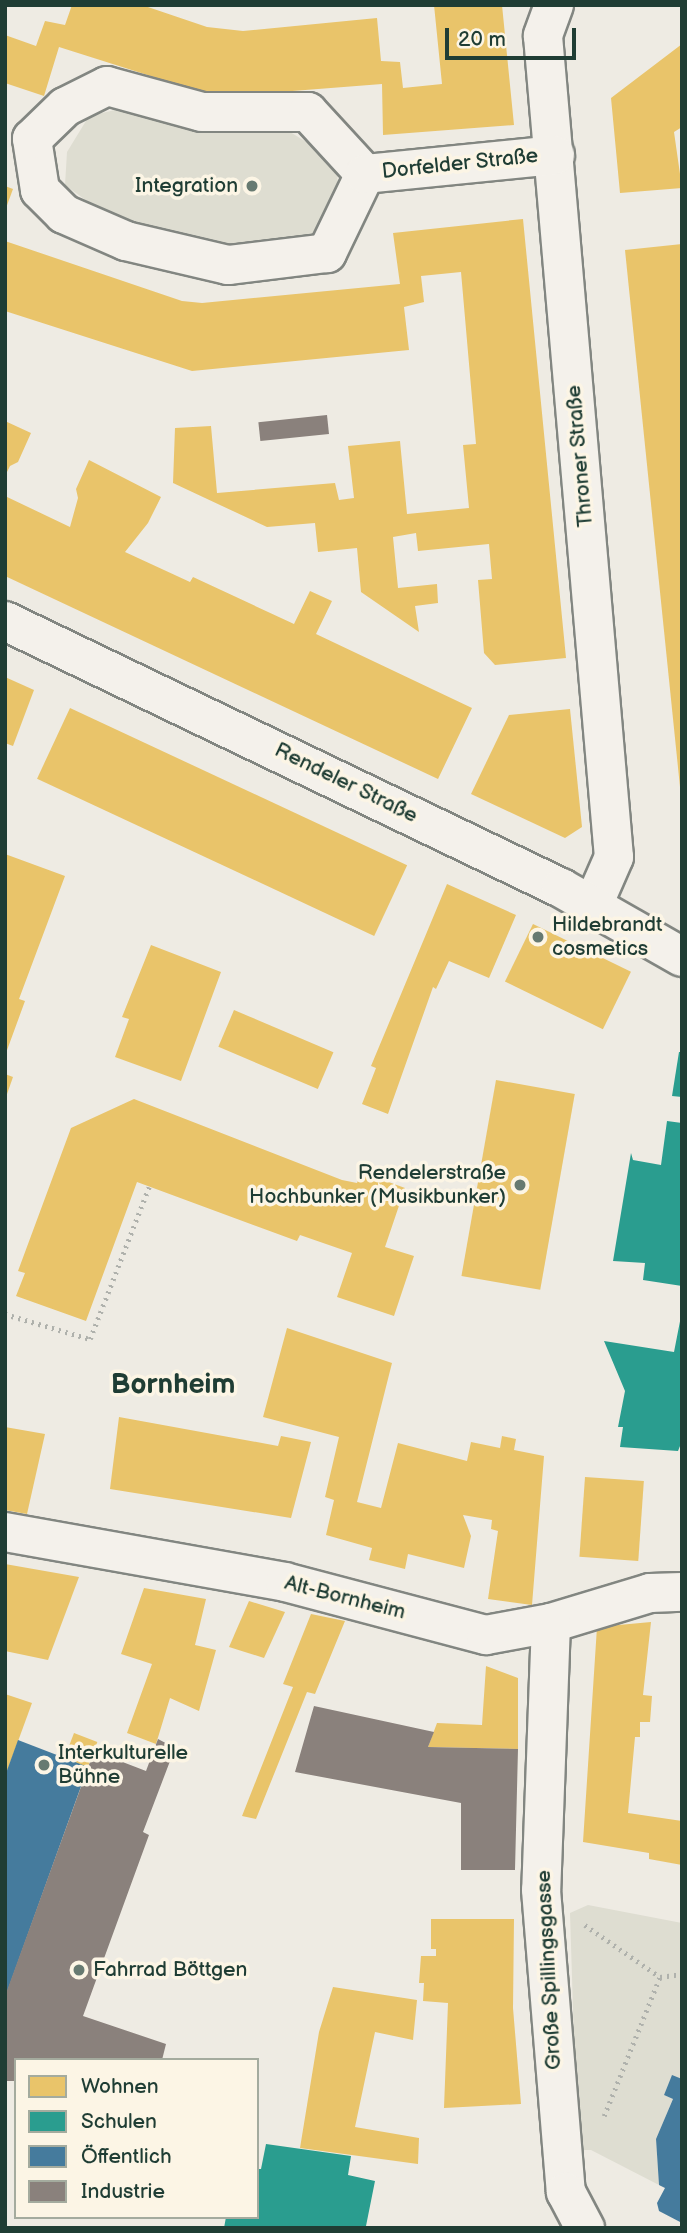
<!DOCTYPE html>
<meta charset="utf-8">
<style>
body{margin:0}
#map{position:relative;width:687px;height:2233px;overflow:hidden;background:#eeebe3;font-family:"Balsamiq Sans",sans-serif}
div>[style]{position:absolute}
.green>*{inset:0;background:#deddd1}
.homes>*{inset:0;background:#e9c46a;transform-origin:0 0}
.schools>*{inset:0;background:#2a9d8f}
.public>*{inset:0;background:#457b9d}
.industry>*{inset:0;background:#8a817c;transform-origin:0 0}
.path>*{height:4.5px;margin-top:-2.25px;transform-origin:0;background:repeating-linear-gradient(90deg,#afb1ac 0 2px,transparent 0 7px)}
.roads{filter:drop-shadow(2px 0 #828681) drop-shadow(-2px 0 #828681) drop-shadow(0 2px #828681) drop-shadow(0 -2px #828681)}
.minor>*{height:38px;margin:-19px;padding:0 19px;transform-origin:19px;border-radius:19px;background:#f4f1eb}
.dots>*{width:19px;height:19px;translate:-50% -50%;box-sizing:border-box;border:4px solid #fcf5e5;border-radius:50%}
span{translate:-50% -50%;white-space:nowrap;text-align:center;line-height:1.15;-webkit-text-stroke:7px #fcf5e5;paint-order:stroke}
.street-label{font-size:21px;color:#1f3d34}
.poi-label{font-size:21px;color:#1f3d34}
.right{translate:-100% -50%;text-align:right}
.left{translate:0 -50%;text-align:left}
.district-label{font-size:28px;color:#1f3d34;font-weight:700}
.frame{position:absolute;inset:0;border:7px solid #1f3d34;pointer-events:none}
.legend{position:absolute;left:14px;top:2058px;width:245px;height:161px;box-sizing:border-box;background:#fcf5e5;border:2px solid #a4ab9e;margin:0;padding:9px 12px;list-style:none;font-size:21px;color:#1f3d34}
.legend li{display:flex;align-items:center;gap:14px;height:35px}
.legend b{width:35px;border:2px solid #a4ab9e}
.scale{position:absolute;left:445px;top:28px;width:131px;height:32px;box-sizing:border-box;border:4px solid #1f3d34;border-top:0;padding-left:9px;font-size:21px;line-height:24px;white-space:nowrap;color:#1f3d34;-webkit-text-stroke:5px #fcf5e5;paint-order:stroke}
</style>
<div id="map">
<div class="green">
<div style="clip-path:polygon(128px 107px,214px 130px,290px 132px,338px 161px,337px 196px,316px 236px,225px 250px,117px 223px,65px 185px,67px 152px,89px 116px)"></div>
<div style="clip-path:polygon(588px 1905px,682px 1923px,682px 2079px,672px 2076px,664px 2095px,673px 2099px,656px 2139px,659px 2185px,591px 2150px,581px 2150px,577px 2138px,570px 1913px)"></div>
</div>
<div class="homes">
<div style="clip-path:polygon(72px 5px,142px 5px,207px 27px,243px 31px,377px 18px,381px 61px,400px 62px,403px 88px,442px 84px,434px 5px,502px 5px,514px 125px,383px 135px,382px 84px,217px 97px,59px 47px,44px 96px,5px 83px,5px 35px,36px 46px,45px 21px,65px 25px)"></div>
<div style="clip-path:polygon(682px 44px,682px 127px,674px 132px,682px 188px,620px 193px,611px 98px)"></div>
<div style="clip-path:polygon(5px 186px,13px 189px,6px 208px,5px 208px)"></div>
<div style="clip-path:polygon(523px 219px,566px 658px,495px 665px,484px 653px,478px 580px,492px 579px,489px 544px,418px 551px,416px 533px,393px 537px,398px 588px,437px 584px,438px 603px,415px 606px,419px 632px,361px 592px,357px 548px,318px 552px,315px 523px,267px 527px,173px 483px,175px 428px,211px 426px,217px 493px,335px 483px,339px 500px,354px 498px,348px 446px,400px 441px,407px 514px,469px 508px,463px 445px,476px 444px,461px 272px,421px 276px,424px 302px,404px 307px,409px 350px,192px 371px,5px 311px,5px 241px,182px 301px,202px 303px,400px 284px,393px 233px)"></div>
<div style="clip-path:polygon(682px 244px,682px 787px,680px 787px,625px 250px)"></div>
<div style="clip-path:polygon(5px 421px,31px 433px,18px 462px,10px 466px,5px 476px)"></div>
<div style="clip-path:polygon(89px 460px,161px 497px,148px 523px,125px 552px,190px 582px,193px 577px,294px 624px,310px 591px,332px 601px,316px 634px,472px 708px,438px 779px,5px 576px,5px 496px,70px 527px,78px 498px,76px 489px)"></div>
<div style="clip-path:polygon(5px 677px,34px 690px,13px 746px,5px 743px)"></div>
<div style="left:70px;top:708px;width:372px;height:78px;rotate:25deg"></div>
<div style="clip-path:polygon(570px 709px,582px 827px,565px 838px,471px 794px,509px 715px)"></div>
<div style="clip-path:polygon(5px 854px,65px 876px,19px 999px,25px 1001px,6px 1053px)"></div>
<div style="clip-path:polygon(447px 884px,516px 915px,489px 978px,449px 961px,436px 989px,433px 987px,388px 1114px,362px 1104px,376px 1068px,371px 1066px)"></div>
<div style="left:533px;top:924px;width:109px;height:64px;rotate:26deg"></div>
<div style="clip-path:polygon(151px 945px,221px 972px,181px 1081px,115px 1057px,129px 1019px,122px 1017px)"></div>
<div style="left:234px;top:1010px;width:108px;height:40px;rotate:23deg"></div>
<div style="clip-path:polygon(5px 1074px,13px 1077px,6px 1097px,5px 1097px)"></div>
<div style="left:496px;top:1080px;width:80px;height:199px;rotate:10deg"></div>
<div style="clip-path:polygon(134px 1099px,342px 1180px,357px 1183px,361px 1172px,405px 1188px,385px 1247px,414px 1256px,394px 1316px,337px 1297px,352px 1253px,300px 1235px,297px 1241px,137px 1182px,86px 1321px,16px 1296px,25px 1273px,18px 1271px,71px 1128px)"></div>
<div style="clip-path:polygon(287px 1328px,392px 1363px,357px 1502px,381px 1508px,398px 1443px,467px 1461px,471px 1442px,500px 1448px,502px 1436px,516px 1439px,514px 1450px,544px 1456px,532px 1605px,488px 1599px,498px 1531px,491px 1529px,492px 1520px,463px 1515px,471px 1536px,464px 1568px,408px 1554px,405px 1569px,369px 1560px,372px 1548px,326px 1535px,334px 1500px,325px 1497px,339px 1437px,263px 1417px)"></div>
<div style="clip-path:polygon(119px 1417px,278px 1446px,281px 1436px,311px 1442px,291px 1518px,110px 1489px)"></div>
<div style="clip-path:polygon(5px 1427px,45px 1434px,27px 1514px,5px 1510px)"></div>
<div style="left:585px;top:1477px;width:59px;height:80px;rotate:4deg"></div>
<div style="clip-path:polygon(5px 1564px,79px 1577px,48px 1660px,5px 1651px)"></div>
<div style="clip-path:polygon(144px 1588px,206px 1599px,195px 1645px,216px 1650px,199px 1711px,170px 1698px,156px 1744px,127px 1733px,152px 1664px,121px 1654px)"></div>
<div style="clip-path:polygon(249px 1601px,285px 1612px,264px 1658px,229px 1647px)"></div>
<div style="clip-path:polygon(311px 1614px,345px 1621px,315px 1694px,307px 1692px,256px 1819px,242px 1816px,293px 1687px,283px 1684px)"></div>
<div style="clip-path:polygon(651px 1622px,643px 1695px,652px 1696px,650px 1722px,640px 1722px,640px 1737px,635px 1737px,628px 1813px,682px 1821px,682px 1865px,649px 1859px,649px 1853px,583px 1842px,597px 1627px)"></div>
<div style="clip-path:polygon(486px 1666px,518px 1678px,518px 1749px,428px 1747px,437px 1723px,482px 1725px)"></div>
<div style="clip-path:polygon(5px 1694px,32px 1703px,6px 1774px,5px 1774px)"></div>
<div style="left:74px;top:1733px;width:25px;height:28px;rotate:21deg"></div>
<div style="clip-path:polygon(431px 1919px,514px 1919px,513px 2008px,521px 2104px,444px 2108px,448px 2003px,423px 2001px,424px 1983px,419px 1983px,421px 1956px,436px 1956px,436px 1949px,431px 1949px)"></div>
<div style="clip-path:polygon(333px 1987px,417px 2000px,413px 2040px,375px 2032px,355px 2127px,419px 2138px,418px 2164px,300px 2148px,319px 2032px)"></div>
</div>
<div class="schools">
<div style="clip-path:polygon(679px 1052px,682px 1052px,682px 1097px,672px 1096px)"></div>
<div style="clip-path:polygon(667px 1121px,682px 1123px,682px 1286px,643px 1280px,645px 1263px,613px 1261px,631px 1153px,633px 1160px,661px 1165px)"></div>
<div style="clip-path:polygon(682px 1311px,682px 1441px,678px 1451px,620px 1447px,623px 1427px,618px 1427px,625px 1391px,604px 1341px,674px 1352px)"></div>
<div style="clip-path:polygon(266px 2144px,351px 2156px,348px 2175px,375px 2181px,366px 2226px,224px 2228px,226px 2217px,257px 2217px,257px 2169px,261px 2169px)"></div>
</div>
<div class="public">
<div style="clip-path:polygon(18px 1740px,88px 1767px,6px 1995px,5px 1776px)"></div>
<div style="clip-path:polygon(672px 2075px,682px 2079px,682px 2223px,659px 2211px,657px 2203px,665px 2188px,659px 2185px,656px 2139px,673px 2099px,664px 2095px)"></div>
</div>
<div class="industry">
<div style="left:327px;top:415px;width:19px;height:69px;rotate:84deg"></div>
<div style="clip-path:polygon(314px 1706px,434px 1732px,428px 1747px,518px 1749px,515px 1870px,461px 1870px,461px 1803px,295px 1772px)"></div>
<div style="clip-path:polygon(158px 1739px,175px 1748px,143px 1832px,149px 1835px,83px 2016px,166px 2044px,162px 2060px,16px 2060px,16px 2081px,5px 2081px,5px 1996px,94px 1751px,146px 1771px)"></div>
</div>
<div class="path">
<div style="left:5px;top:1314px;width:89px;rotate:16.4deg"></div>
<div style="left:90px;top:1339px;width:163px;rotate:-68.8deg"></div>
<div style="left:585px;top:1925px;width:91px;rotate:34.7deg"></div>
<div style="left:660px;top:1977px;width:22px;rotate:-8deg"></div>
<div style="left:604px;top:2116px;width:150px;rotate:-68.1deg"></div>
</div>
<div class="roads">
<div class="minor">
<div style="left:554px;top:5px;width:33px;rotate:110deg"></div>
<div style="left:543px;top:36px;width:824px;rotate:85.06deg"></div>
<div style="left:614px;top:857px;width:52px;rotate:113.6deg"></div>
<div style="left:107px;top:86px;width:98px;rotate:15.3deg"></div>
<div style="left:202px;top:112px;width:106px"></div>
<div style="left:308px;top:112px;width:84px;rotate:47.4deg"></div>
<div style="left:365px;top:174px;width:88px;rotate:115.7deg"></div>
<div style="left:327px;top:253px;width:100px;rotate:173.1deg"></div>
<div style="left:228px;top:265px;width:105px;rotate:-166.8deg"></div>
<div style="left:126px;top:241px;width:68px;rotate:-156.5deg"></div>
<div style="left:64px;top:214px;width:34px;rotate:-135deg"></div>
<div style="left:40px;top:190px;width:52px;rotate:-98.9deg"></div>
<div style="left:32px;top:139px;width:46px;rotate:-44.1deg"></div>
<div style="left:65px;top:107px;width:47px;rotate:-26.6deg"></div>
<div style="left:365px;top:174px;width:191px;rotate:-5.7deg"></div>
<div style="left:5px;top:621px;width:617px;rotate:25.65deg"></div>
<div style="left:561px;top:888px;width:139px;rotate:29.7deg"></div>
<div style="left:5px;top:1532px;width:284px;rotate:10.1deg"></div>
<div style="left:285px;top:1582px;width:208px;rotate:14.8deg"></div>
<div style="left:486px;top:1635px;width:66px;rotate:-10.5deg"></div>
<div style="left:551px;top:1623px;width:103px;rotate:-16.9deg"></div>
<div style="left:650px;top:1593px;width:32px;rotate:-2deg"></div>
<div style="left:551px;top:1623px;width:267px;rotate:92.1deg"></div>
<div style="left:541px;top:1890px;width:303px;rotate:85.3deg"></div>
<div style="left:566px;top:2192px;width:41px;rotate:62.2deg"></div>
</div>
</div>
<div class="dots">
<div style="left:252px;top:186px;background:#677a71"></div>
<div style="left:538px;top:937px;background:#677a71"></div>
<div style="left:520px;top:1185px;background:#677a71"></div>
<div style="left:44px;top:1765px;background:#677a71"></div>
<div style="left:79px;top:1970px;background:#677a71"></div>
</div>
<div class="street-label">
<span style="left:460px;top:164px;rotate:-6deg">Dorfelder Straße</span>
<span style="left:580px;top:456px;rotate:-95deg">Throner Straße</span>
<span style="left:346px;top:783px;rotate:26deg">Rendeler Straße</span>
<span style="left:345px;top:1598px;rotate:14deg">Alt-Bornheim</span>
<span style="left:549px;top:1970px;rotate:-93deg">Große Spillingsgasse</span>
</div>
<div class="poi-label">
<span class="right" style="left:238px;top:186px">Integration</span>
<span class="left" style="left:552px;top:937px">Hildebrandt<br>cosmetics</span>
<span class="right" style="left:506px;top:1185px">Rendelerstraße<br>Hochbunker (Musikbunker)</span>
<span class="left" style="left:58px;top:1765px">Interkulturelle<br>Bühne</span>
<span class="left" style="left:93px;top:1970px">Fahrrad Böttgen</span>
</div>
<div class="district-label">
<span style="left:173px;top:1385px">Bornheim</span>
</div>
<div class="frame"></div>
<ul class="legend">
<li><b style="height:19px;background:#e9c46a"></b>Wohnen</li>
<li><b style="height:19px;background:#2a9d8f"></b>Schulen</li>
<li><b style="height:19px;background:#457b9d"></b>Öffentlich</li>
<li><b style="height:19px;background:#8a817c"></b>Industrie</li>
</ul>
<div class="scale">20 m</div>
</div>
